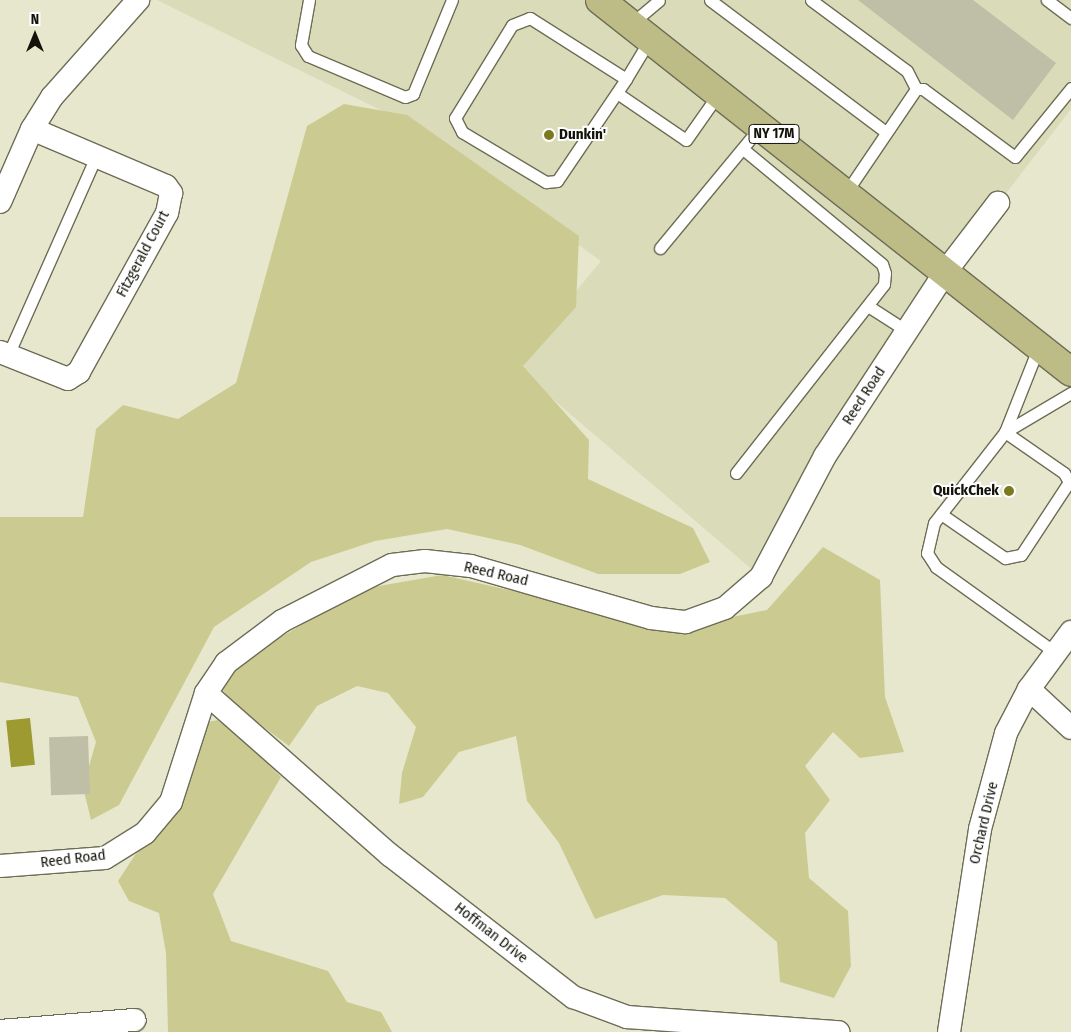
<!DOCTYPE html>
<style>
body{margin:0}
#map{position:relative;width:1071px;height:1032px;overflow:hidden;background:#e6e7cd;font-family:"Fira Sans Condensed",sans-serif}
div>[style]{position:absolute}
.built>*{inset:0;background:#dadbb9}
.green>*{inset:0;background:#cbcb91}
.water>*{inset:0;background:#9d9a32;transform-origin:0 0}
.building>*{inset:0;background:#bebfa6;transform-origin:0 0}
.roads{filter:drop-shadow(1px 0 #6d6d56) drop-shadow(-1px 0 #6d6d56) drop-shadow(0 1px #6d6d56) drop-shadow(0 -1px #6d6d56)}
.lane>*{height:11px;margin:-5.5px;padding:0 5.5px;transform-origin:5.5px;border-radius:5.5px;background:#fff}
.street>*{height:22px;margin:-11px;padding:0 11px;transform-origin:11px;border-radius:11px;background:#fff}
.primary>*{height:28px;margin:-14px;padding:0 14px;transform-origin:14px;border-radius:14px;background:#bebc86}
.dots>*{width:14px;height:14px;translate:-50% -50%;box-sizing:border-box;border:2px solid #fff;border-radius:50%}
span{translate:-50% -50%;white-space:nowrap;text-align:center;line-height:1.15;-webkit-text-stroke:4px #fff;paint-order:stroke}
.shield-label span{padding:1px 4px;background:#fff;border:1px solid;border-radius:4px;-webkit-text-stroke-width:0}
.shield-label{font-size:14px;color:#13130a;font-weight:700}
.poi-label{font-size:15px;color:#13130a;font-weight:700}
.left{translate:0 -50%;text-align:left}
.right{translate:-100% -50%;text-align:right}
.street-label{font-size:15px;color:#13130a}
.north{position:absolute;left:10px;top:10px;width:50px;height:50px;-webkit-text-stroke:4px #fff;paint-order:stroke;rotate:0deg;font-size:14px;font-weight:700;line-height:20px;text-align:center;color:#13130a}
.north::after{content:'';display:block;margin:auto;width:18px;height:22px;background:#13130a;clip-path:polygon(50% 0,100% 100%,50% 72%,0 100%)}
</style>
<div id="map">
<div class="built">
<div style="clip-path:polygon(157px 0,1071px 0,1071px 109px,946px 271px,761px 577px,514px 366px,601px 261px,415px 127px)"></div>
</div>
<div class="green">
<div style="clip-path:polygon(344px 104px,407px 115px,579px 236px,576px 307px,523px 366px,589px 440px,588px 479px,693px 528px,710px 562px,680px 574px,598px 574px,520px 545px,447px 529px,375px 541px,311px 562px,214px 627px,119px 805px,91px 820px,83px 787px,96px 742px,78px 697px,0 682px,0 517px,83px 517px,96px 429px,123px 405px,178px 419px,236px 383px,307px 126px)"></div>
<div style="clip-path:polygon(823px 547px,880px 580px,885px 697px,904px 752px,860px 758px,833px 732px,805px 766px,830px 800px,805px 833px,809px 878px,848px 911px,851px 966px,834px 998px,780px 982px,777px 942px,725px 898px,663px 895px,595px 919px,559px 843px,527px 801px,516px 736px,459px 752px,423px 797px,399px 804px,402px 773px,416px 727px,388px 693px,357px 686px,317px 706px,289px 746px,233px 704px,222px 689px,244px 659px,362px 589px,442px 575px,679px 628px,767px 610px)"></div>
<div style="clip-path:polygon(218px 720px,242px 737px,281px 777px,213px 894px,231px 941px,328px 971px,347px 1002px,381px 1012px,392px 1032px,168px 1032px,166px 953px,159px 913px,129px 901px,118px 881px,135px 855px,181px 807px,208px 722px)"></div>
</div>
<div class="water">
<div style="left:30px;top:718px;width:47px;height:24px;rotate:84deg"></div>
</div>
<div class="building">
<div style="clip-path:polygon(858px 0,973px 0,1056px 63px,1013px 120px)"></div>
<div style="left:88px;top:736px;width:58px;height:39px;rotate:88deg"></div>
</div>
<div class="roads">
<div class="lane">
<div style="left:309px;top:0;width:46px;rotate:100.1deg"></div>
<div style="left:301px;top:45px;width:13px;rotate:58deg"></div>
<div style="left:308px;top:56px;width:105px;rotate:22.9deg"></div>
<div style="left:405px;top:97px;width:9px;rotate:-21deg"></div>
<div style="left:413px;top:94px;width:102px;rotate:-67.5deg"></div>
<div style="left:710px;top:0;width:220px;rotate:36.9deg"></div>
<div style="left:811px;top:0;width:119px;rotate:36.5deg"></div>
<div style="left:907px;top:71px;width:20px;rotate:63deg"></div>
<div style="left:1047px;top:0;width:30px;rotate:37deg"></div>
<div style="left:632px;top:23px;width:35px;rotate:-40deg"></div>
<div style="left:626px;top:79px;width:114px;rotate:-147.6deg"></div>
<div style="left:530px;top:18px;width:19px;rotate:159deg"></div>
<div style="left:512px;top:25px;width:109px;rotate:121.5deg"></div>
<div style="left:455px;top:118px;width:16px;rotate:63deg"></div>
<div style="left:462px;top:132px;width:98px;rotate:30.8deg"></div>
<div style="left:546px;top:182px;width:11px;rotate:-5deg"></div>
<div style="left:557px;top:181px;width:123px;rotate:-55.9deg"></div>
<div style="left:626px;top:79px;width:47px;rotate:-59deg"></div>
<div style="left:617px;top:93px;width:83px;rotate:34.3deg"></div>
<div style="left:686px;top:140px;width:57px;rotate:-54.9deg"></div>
<div style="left:847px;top:191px;width:123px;rotate:-55.9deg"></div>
<div style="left:916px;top:89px;width:7px"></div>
<div style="left:923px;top:89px;width:114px;rotate:36.5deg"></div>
<div style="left:1015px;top:157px;width:89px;rotate:-50.9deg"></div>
<div style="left:660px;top:248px;width:158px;rotate:-50.4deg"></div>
<div style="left:868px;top:306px;width:46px;rotate:32.7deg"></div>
<div style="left:1039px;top:346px;width:92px;rotate:111.6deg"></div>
<div style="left:1005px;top:432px;width:115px;rotate:128deg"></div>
<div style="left:934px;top:523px;width:31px;rotate:103deg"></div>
<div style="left:927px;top:553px;width:17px;rotate:57deg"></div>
<div style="left:936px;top:567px;width:148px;rotate:35.6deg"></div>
<div style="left:8px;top:355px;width:218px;rotate:-66.1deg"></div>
<div style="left:1005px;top:432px;width:77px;rotate:-30.6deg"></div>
<div style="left:736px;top:473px;width:240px;rotate:-51.9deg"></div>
<div style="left:884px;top:284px;width:11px;rotate:-85deg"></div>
<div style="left:885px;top:273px;width:9px;rotate:-108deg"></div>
<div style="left:882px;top:264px;width:180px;rotate:-140.4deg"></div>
<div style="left:941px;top:514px;width:78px;rotate:34.5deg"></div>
<div style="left:1005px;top:558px;width:16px;rotate:-11deg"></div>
<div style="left:1021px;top:555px;width:87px;rotate:-56.7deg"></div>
<div style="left:1069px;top:482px;width:10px;rotate:-119deg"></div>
<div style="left:1064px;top:473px;width:72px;rotate:-145.2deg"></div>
</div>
<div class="street">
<div style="left:32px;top:129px;width:38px;rotate:-58deg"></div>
<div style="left:52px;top:97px;width:130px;rotate:-48.4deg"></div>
<div style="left:0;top:202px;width:80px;rotate:-66.3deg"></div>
<div style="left:32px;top:129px;width:146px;rotate:23deg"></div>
<div style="left:166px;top:186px;width:9px;rotate:54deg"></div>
<div style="left:171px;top:193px;width:20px;rotate:101deg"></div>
<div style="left:167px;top:213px;width:182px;rotate:119deg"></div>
<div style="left:79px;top:372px;width:13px;rotate:148deg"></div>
<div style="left:68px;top:379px;width:73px;rotate:-158.3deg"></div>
<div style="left:1029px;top:689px;width:57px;rotate:42.9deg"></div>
<div style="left:206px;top:693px;width:245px;rotate:41.4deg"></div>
<div style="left:390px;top:855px;width:232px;rotate:37.8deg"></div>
<div style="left:573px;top:997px;width:58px;rotate:20.3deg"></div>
<div style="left:627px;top:1017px;width:212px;rotate:4.1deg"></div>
<div style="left:0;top:866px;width:105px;rotate:-4.4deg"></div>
<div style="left:105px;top:858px;width:47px;rotate:-32deg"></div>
<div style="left:145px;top:833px;width:40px;rotate:-50deg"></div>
<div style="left:171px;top:802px;width:114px;rotate:-72.2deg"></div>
<div style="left:206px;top:693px;width:36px;rotate:-56deg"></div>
<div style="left:226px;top:663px;width:70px;rotate:-36.9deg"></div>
<div style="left:282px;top:621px;width:123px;rotate:-27deg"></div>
<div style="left:392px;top:565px;width:33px;rotate:-7deg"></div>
<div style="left:425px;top:561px;width:46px;rotate:6.2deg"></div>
<div style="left:471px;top:566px;width:187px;rotate:16.1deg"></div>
<div style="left:651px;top:618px;width:35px;rotate:7deg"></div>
<div style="left:686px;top:622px;width:41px;rotate:-19.7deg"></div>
<div style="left:725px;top:608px;width:48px;rotate:-40.7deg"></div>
<div style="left:761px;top:577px;width:137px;rotate:-62.1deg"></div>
<div style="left:825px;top:456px;width:221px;rotate:-56.8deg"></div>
<div style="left:946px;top:271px;width:86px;rotate:-52.6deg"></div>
<div style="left:0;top:1031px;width:135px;rotate:-4.7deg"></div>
<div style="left:949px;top:1032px;width:205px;rotate:-81.3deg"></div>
<div style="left:980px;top:829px;width:99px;rotate:-74.8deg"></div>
<div style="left:1006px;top:733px;width:50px;rotate:-62.4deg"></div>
<div style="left:1029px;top:689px;width:71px;rotate:-53.6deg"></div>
</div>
<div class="primary">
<div style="left:600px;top:0;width:600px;rotate:38.3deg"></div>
</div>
</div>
<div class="dots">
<div style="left:549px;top:135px;background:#7c7a21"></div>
<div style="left:1009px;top:491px;background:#7c7a21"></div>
</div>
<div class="shield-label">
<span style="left:774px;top:134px">NY 17M</span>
</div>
<div class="poi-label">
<span class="left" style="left:559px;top:135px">Dunkin'</span>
<span class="right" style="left:999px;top:491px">QuickChek</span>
</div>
<div class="street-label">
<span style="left:143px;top:254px;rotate:-62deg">Fitzgerald Court</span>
<span style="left:864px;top:396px;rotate:-57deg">Reed Road</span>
<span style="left:496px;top:574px;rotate:13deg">Reed Road</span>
<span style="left:984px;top:823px;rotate:-77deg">Orchard Drive</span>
<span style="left:73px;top:859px;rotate:-7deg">Reed Road</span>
<span style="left:491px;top:933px;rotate:38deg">Hoffman Drive</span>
</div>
<div class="north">N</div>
</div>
